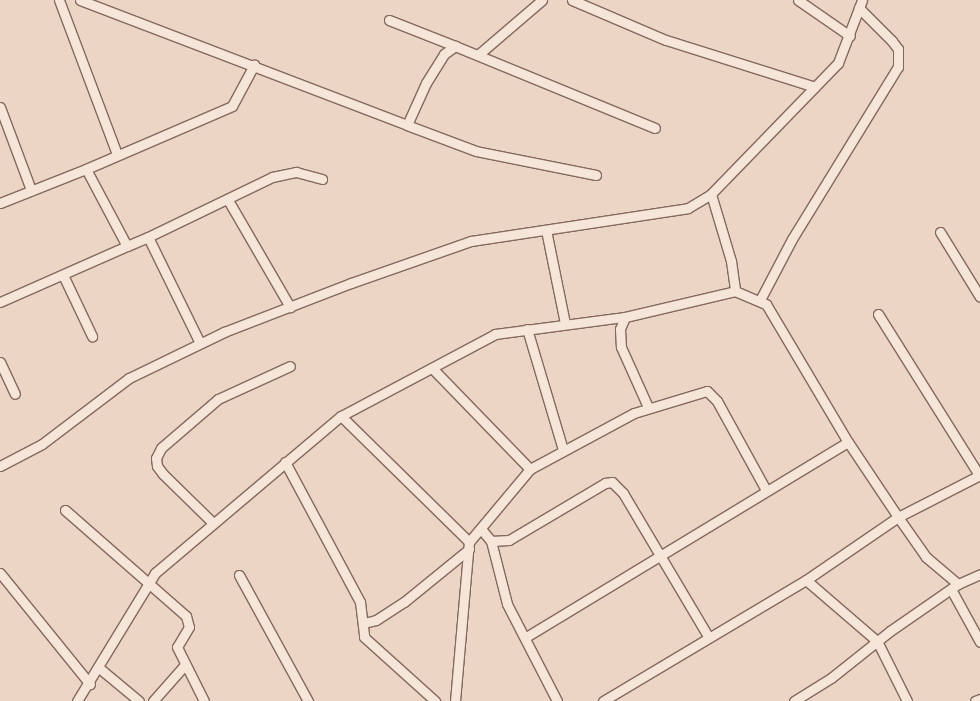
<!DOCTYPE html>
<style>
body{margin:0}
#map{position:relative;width:980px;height:701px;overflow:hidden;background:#ebd6c6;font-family:Bitter,serif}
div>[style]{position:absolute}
.roads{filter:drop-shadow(1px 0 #85685d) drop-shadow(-1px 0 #85685d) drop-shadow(0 1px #85685d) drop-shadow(0 -1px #85685d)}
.street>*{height:9px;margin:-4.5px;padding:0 4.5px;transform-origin:4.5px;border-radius:4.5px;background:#f6e6d9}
span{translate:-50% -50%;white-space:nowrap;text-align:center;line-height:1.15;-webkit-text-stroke:4px #f3e2d5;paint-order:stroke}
</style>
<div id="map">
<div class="roads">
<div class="street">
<div style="left:59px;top:0;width:165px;rotate:69.4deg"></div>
<div style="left:80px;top:0;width:350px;rotate:20.9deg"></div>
<div style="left:572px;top:0;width:102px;rotate:23.1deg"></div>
<div style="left:666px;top:40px;width:156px;rotate:17.5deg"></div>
<div style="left:798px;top:0;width:63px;rotate:34.7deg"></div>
<div style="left:389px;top:20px;width:71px;rotate:21.5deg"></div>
<div style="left:479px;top:54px;width:83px;rotate:-40.6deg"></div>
<div style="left:0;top:107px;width:89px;rotate:69.5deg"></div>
<div style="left:86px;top:169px;width:159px;rotate:-23.3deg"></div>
<div style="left:232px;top:106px;width:47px;rotate:-61.8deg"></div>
<div style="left:596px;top:175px;width:122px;rotate:-168.7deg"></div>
<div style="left:476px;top:151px;width:74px;rotate:-159.4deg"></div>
<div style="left:407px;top:125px;width:46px;rotate:-65.7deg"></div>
<div style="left:426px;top:83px;width:34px;rotate:-58deg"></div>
<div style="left:444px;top:54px;width:14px;rotate:-36deg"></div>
<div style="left:455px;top:46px;width:216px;rotate:22.3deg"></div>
<div style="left:711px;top:194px;width:70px;rotate:73.4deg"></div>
<div style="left:731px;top:261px;width:30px;rotate:82deg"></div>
<div style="left:228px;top:200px;width:124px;rotate:59.9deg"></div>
<div style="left:0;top:203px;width:92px;rotate:-21.6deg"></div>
<div style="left:86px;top:169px;width:87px;rotate:62deg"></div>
<div style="left:127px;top:246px;width:23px;rotate:-23deg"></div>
<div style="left:148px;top:237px;width:118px;rotate:63.9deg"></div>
<div style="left:546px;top:230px;width:95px;rotate:78.5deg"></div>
<div style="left:940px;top:232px;width:76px;rotate:58.4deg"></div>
<div style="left:148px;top:237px;width:138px;rotate:-25.8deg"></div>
<div style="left:272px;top:177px;width:25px;rotate:-12deg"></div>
<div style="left:296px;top:172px;width:27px;rotate:15deg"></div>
<div style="left:63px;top:275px;width:68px;rotate:64.6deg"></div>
<div style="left:760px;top:300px;width:69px;rotate:-62.3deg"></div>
<div style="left:792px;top:239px;width:202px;rotate:-58.4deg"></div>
<div style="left:898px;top:67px;width:18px;rotate:-90deg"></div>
<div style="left:898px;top:49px;width:10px;rotate:-127deg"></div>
<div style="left:892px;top:41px;width:47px;rotate:-135deg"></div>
<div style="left:0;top:302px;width:139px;rotate:-23.8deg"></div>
<div style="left:878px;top:314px;width:190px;rotate:57.9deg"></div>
<div style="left:625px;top:317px;width:13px;rotate:113deg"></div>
<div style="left:620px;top:329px;width:18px;rotate:87deg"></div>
<div style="left:621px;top:347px;width:66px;rotate:65.8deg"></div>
<div style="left:527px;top:329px;width:126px;rotate:73.4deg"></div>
<div style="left:0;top:362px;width:35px;rotate:65deg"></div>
<div style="left:432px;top:368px;width:141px;rotate:45.9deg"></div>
<div style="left:341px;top:416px;width:180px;rotate:44.5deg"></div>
<div style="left:285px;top:462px;width:159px;rotate:61.8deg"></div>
<div style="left:360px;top:602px;width:35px;rotate:83deg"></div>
<div style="left:364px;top:637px;width:96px;rotate:42deg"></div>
<div style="left:0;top:466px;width:47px;rotate:-27.6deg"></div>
<div style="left:42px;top:444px;width:109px;rotate:-37.2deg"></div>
<div style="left:129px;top:378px;width:106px;rotate:-25.8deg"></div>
<div style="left:224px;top:332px;width:136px;rotate:-21.1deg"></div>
<div style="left:351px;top:283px;width:127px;rotate:-19.3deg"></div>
<div style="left:471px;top:241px;width:219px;rotate:-8.6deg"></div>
<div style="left:688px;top:208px;width:27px;rotate:-31deg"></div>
<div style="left:711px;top:194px;width:182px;rotate:-45.9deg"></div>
<div style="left:838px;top:63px;width:67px;rotate:-69.1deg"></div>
<div style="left:65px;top:510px;width:161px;rotate:41.2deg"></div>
<div style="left:186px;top:616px;width:11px;rotate:75deg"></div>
<div style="left:189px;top:627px;width:23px;rotate:121deg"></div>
<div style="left:177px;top:647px;width:60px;rotate:63.4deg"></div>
<div style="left:213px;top:523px;width:70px;rotate:-135.6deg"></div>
<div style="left:163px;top:474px;width:10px;rotate:-127deg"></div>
<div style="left:157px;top:466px;width:8px;rotate:-97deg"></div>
<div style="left:156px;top:458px;width:11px;rotate:-63deg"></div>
<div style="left:161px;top:448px;width:75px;rotate:-40.7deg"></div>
<div style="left:218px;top:399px;width:79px;rotate:-24.6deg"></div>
<div style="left:481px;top:529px;width:16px;rotate:50deg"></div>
<div style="left:491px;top:541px;width:65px;rotate:75.7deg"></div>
<div style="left:507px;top:604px;width:109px;rotate:62.7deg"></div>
<div style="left:491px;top:541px;width:18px;rotate:-3deg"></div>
<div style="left:509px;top:540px;width:112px;rotate:-30.7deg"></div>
<div style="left:605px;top:483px;width:7px;rotate:-8deg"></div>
<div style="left:612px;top:482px;width:16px;rotate:45deg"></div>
<div style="left:623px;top:493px;width:166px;rotate:59.3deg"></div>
<div style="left:0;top:573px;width:143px;rotate:51deg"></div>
<div style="left:239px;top:575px;width:144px;rotate:61.3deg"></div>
<div style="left:806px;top:580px;width:94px;rotate:40.7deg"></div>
<div style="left:877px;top:641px;width:67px;rotate:63.4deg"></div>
<div style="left:952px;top:591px;width:58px;rotate:61.2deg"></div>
<div style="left:364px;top:623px;width:12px;rotate:-14deg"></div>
<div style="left:376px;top:620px;width:33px;rotate:-33deg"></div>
<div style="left:404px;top:602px;width:84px;rotate:-39.2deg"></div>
<div style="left:526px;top:637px;width:376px;rotate:-31.2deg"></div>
<div style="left:98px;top:667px;width:53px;rotate:39.7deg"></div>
<div style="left:77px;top:701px;width:150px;rotate:-58.6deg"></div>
<div style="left:155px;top:573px;width:243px;rotate:-40.2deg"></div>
<div style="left:341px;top:416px;width:174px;rotate:-28deg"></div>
<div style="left:495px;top:334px;width:131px;rotate:-7.5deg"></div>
<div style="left:625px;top:317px;width:113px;rotate:-13.3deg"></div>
<div style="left:735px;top:291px;width:34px;rotate:23deg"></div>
<div style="left:766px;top:304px;width:161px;rotate:59.3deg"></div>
<div style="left:848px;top:442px;width:90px;rotate:56.3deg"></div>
<div style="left:898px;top:517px;width:49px;rotate:55deg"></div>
<div style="left:926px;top:557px;width:42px;rotate:40.2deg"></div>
<div style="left:153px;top:701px;width:47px;rotate:-48.5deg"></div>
<div style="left:455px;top:701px;width:160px;rotate:-85deg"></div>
<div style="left:469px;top:542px;width:95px;rotate:-50.1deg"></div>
<div style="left:530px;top:469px;width:118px;rotate:-28.3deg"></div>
<div style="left:634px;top:413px;width:76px;rotate:-16.8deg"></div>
<div style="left:707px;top:391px;width:14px;rotate:45deg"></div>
<div style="left:717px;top:401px;width:102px;rotate:61.2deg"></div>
<div style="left:603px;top:701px;width:236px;rotate:-30.8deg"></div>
<div style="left:806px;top:580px;width:112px;rotate:-34.4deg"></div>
<div style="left:898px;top:517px;width:92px;rotate:-27.1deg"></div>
<div style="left:794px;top:701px;width:44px;rotate:-31.9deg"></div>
<div style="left:831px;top:678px;width:75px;rotate:-38.5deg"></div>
<div style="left:890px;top:631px;width:83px;rotate:-34.7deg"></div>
<div style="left:958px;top:584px;width:24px;rotate:-24deg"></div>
<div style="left:975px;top:701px;width:5px;rotate:-22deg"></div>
</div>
</div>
</div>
